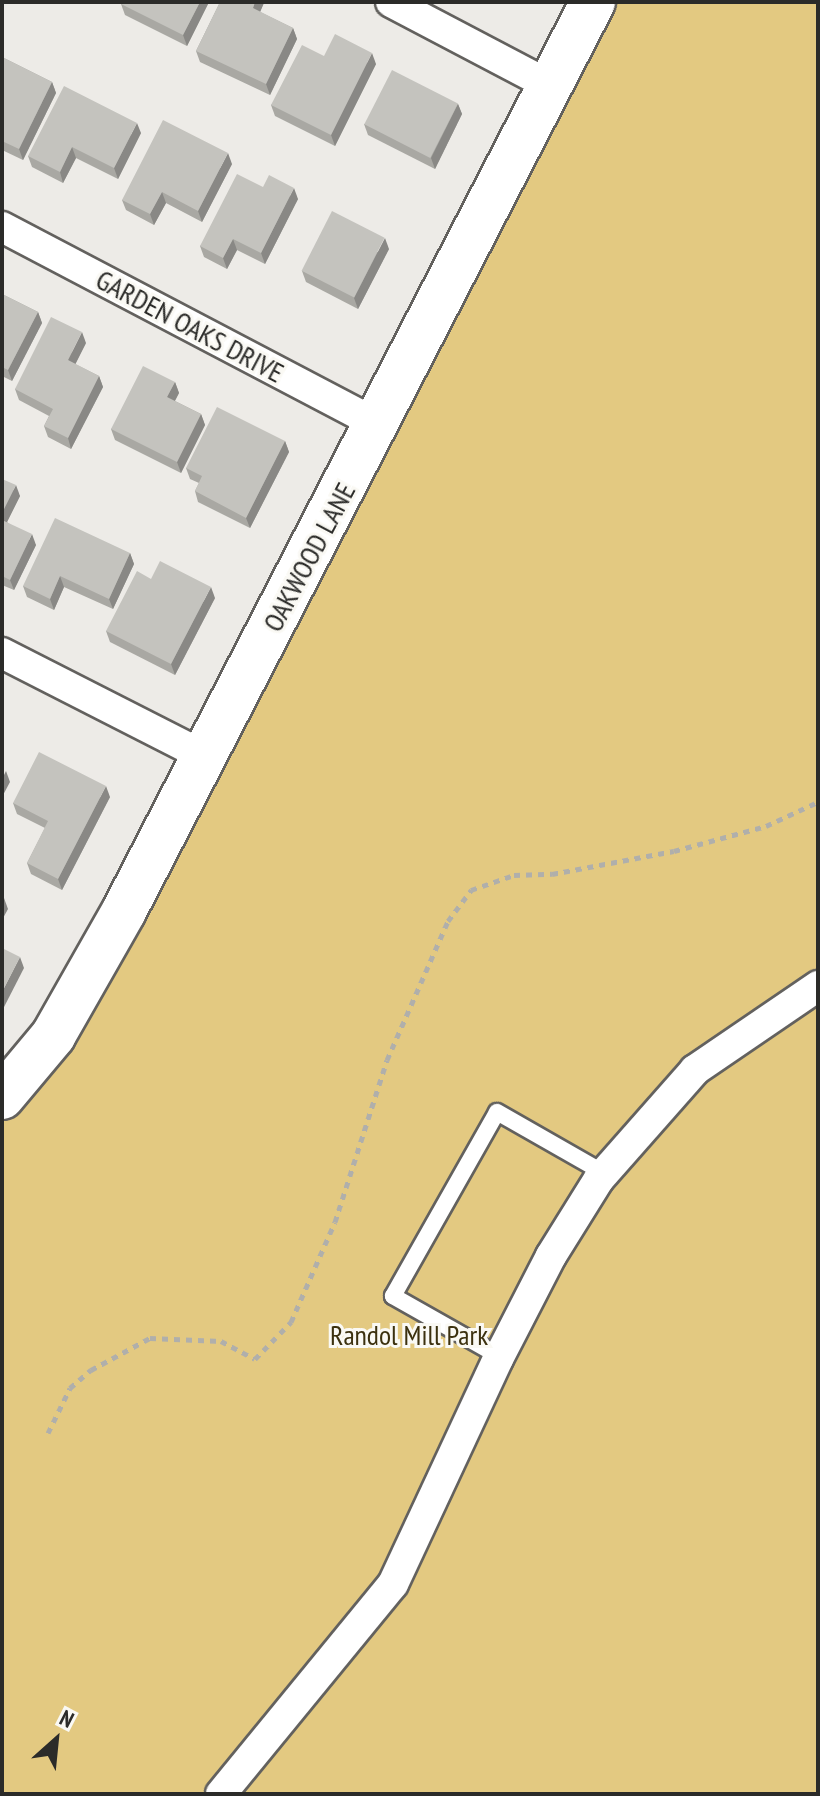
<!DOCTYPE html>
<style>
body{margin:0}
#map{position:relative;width:820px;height:1796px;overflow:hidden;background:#edebe7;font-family:"PT Sans Narrow",sans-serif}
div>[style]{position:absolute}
.green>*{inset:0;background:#e3c981}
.path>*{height:5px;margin-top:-2.5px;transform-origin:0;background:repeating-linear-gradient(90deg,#b0afab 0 6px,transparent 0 12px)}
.roads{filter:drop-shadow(2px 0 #63615e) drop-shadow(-2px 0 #63615e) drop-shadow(0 2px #63615e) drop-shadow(0 -2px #63615e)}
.lane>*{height:16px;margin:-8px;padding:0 8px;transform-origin:8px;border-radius:8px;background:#fff}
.street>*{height:30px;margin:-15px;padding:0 15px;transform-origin:15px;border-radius:15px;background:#fff}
.secondary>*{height:44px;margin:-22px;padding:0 22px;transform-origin:22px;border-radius:22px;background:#fff}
.wall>*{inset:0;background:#a9a8a3}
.shaded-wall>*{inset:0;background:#898885}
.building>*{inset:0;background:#c4c3be;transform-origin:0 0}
span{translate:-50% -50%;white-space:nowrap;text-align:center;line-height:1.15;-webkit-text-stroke:6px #faf9f4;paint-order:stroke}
.street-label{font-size:28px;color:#2b2b29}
.park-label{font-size:28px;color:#3c310f}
.frame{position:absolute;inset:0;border:4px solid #2b2b29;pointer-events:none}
.north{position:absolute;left:16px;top:1700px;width:80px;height:80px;-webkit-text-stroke:6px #faf9f4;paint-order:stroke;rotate:27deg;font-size:22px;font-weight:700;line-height:32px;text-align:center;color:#2b2b29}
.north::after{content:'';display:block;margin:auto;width:28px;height:36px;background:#2b2b29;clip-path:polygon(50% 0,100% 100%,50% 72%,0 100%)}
</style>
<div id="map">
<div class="green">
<div style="clip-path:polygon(616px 2px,818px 2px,818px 1794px,2px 1794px,2px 1114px,100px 1000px)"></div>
</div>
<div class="path">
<div style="left:48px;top:1433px;width:50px;rotate:-63.9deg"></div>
<div style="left:70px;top:1388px;width:28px;rotate:-41deg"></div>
<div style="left:91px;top:1370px;width:67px;rotate:-28.5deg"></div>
<div style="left:150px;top:1338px;width:71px;rotate:2.4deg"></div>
<div style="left:221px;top:1341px;width:38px;rotate:28deg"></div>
<div style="left:255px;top:1359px;width:52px;rotate:-45.8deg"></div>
<div style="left:291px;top:1322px;width:109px;rotate:-66.3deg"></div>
<div style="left:335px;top:1222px;width:170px;rotate:-72.2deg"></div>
<div style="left:387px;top:1060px;width:152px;rotate:-66.3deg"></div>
<div style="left:448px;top:921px;width:39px;rotate:-53deg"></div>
<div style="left:471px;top:890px;width:46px;rotate:-19.2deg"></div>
<div style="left:514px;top:875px;width:38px;rotate:-2deg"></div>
<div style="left:552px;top:874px;width:124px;rotate:-10.7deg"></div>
<div style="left:674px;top:851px;width:95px;rotate:-15.2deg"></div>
<div style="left:766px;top:826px;width:57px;rotate:-24.8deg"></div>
</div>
<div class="roads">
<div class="lane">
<div style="left:499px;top:1356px;width:122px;rotate:-150.5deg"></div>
<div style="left:393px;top:1296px;width:211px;rotate:-60.5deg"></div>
<div style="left:497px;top:1112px;width:123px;rotate:29.7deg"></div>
</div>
<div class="street">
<div style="left:391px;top:2px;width:178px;rotate:27.7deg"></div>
<div style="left:2px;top:227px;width:426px;rotate:27.7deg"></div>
<div style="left:2px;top:653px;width:227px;rotate:27deg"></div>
<div style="left:221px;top:1794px;width:271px;rotate:-50.7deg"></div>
<div style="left:393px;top:1584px;width:248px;rotate:-65deg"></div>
<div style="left:498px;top:1359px;width:116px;rotate:-62.8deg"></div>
<div style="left:551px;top:1256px;width:91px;rotate:-58.1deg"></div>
<div style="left:599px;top:1179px;width:145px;rotate:-48.6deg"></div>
<div style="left:695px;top:1070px;width:149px;rotate:-34.3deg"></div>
</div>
<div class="secondary">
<div style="left:2px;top:1097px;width:80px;rotate:-50.1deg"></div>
<div style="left:53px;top:1036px;width:144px;rotate:-60.4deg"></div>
<div style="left:124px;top:911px;width:1023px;rotate:-62.71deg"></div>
</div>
</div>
<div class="wall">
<div style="clip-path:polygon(209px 2px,187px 46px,125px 15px,121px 4px)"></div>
<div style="clip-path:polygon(220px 2px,264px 2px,260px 12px,293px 28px,297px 39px,270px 95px,200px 62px,196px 51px)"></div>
<div style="clip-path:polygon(324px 56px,376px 64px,335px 146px,275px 116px,271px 105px)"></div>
<div style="clip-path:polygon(2px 57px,52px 82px,56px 93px,23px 160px,2px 150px)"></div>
<div style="clip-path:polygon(458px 104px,462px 114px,435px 169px,368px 135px,364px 124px)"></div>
<div style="clip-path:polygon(141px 133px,118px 179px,76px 158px,63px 183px,32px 167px,28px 156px)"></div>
<div style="clip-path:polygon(232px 164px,202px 222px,166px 203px,154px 225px,126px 210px,122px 200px)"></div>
<div style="clip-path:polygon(263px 187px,298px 199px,265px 264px,237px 250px,227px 269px,204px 257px,200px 246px)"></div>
<div style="clip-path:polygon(389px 249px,358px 309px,306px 282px,302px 271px)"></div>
<div style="clip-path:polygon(2px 294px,38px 312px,42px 323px,12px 381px,2px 376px)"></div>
<div style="clip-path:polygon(86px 343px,75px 364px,99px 376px,103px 387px,71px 449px,48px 437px,44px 426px,49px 416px,19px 400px,15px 389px)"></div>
<div style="clip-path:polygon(175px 382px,179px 393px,175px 401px,201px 414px,205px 425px,181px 473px,115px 440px,111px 429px)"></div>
<div style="clip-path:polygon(285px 441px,289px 452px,250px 528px,198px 502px,195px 491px,199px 483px,190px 479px,186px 468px)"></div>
<div style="clip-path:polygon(2px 479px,20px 496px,7px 522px,36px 545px,14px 590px,2px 585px)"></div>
<div style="clip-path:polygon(130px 553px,134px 564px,113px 609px,64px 587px,54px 610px,27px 597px,23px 586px)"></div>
<div style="clip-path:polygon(215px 598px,175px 675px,110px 642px,106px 631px)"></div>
<div style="clip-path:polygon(110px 797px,62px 890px,31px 874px,27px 863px,45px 828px,17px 814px,13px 803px)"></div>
</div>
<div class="shaded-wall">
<div style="clip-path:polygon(200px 2px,209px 2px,187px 46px,183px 35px)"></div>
<div style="clip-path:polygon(255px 2px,264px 3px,257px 19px,253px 8px)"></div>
<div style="clip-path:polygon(293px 28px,297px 39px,270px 95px,266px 84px)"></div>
<div style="clip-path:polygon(372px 53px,376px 64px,335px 146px,331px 135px)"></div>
<div style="clip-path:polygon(52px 82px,56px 93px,23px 160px,19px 149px)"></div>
<div style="clip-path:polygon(458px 104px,462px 114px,435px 169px,431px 158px)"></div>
<div style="clip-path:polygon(137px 123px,141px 133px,118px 179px,114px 168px)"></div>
<div style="clip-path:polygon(72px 147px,76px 158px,63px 183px,60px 172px)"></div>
<div style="clip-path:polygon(228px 153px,232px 164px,202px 222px,198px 211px)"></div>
<div style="clip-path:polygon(294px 188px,298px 199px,265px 264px,261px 253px)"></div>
<div style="clip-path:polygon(162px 192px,166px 203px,154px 225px,150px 214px)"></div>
<div style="clip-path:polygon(385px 238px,389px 249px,358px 309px,354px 298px)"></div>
<div style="clip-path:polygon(233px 239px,237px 250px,227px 269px,223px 258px)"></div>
<div style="clip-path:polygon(38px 312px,42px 323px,12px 381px,8px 370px)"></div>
<div style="clip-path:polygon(82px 332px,86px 343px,72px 371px,68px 360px)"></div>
<div style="clip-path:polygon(99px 376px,103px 387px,71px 449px,68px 438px)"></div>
<div style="clip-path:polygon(175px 382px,179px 393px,171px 408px,167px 397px)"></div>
<div style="clip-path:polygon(201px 414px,205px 425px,181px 473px,177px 462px)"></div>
<div style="clip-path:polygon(285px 441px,289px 452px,250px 528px,246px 518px)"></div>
<div style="clip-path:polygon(16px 485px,20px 496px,3px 530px,2px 526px,2px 513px)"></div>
<div style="clip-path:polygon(32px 534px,36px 545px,14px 590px,10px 580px)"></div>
<div style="clip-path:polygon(130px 553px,134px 564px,113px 609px,109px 599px)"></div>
<div style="clip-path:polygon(60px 576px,64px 587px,54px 610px,50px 599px)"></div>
<div style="clip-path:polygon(211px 587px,215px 598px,175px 675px,171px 664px)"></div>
<div style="clip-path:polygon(6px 771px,10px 782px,2px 797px,2px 779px)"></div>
<div style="clip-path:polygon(106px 786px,110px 797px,62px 890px,58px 879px)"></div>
<div style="clip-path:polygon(4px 898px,8px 909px,2px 920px,2px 901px)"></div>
<div style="clip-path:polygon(20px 957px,24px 968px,2px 1011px,2px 992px)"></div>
</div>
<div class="building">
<div style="clip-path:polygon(122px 2px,200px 2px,183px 35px,121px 4px)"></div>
<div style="clip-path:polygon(220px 2px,255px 2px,253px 8px,293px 28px,266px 84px,196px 51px)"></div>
<div style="clip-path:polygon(335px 34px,372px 53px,331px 135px,271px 105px,302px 45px,324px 56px)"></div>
<div style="clip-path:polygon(2px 57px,52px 82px,19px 149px,2px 141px)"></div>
<div style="left:392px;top:70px;width:74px;height:61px;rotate:27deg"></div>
<div style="clip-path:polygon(64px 86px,137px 123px,114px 168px,72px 147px,60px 172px,28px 156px)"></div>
<div style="clip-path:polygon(163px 120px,228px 153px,198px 211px,162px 192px,150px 214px,122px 200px)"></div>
<div style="clip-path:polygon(237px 174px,263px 187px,269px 175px,294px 188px,261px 253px,233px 239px,223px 258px,200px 246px)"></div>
<div style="left:332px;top:211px;width:59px;height:67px;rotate:27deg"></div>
<div style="clip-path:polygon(2px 294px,38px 312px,8px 370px,2px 367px)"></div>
<div style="clip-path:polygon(51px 317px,82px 332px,68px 360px,99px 376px,68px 438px,44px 426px,53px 409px,15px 389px)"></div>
<div style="clip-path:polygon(143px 366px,175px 382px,167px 397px,201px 414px,177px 462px,111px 429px)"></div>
<div style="clip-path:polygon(217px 407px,285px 441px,246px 518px,195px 491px,202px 476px,186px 468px)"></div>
<div style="clip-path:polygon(2px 479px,16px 485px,2px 513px)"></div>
<div style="clip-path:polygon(55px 518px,130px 553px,109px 599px,60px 576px,50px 599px,23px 586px)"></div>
<div style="clip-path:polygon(2px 520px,32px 534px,10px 580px,2px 576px)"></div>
<div style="clip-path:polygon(160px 561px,211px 587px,171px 664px,106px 631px,137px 571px,151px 579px)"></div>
<div style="clip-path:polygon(39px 752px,106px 786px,58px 879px,27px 863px,48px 821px,13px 803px)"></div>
<div style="clip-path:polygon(2px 948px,20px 957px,2px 992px)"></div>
</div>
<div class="street-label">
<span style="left:190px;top:326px;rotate:28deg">GARDEN OAKS DRIVE</span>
<span style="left:309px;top:557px;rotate:-62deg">OAKWOOD LANE</span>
</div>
<div class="park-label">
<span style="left:409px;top:1335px">Randol Mill Park</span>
</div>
<div class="frame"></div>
<div class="north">N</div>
</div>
